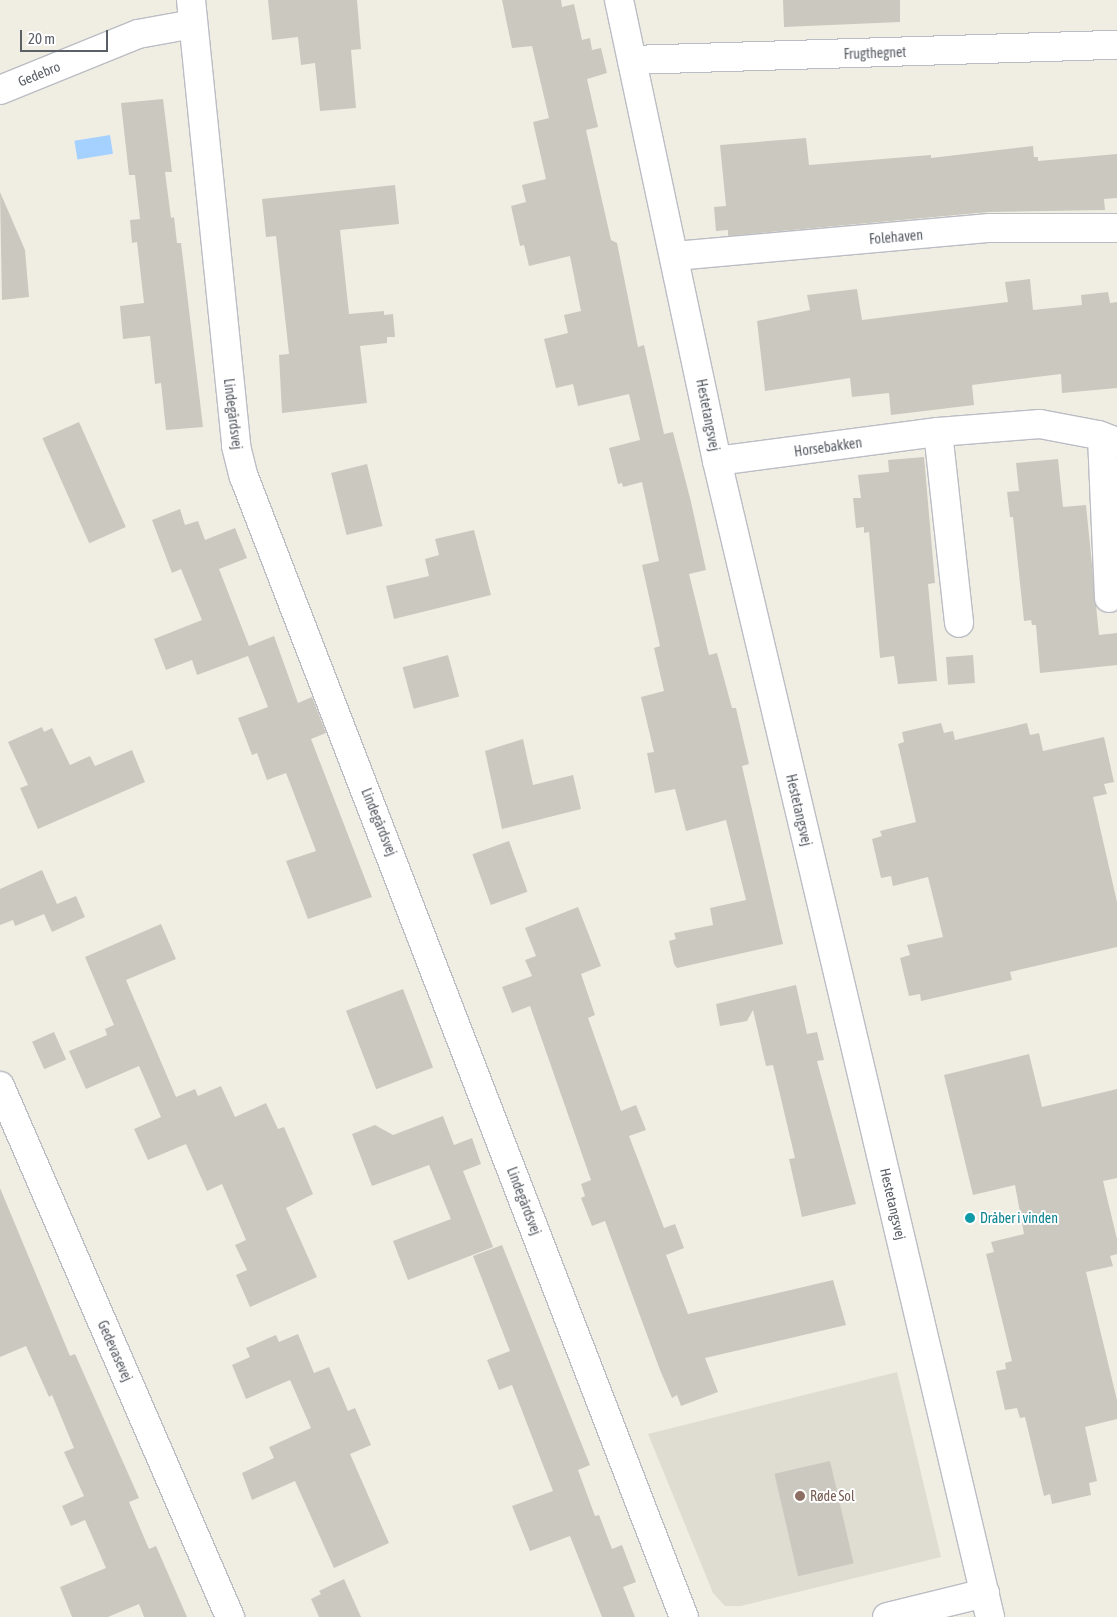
<!DOCTYPE html>
<meta charset="utf-8">
<style>
body{margin:0}
#map{position:relative;width:1117px;height:1617px;overflow:hidden;background:#f0eee3;font-family:"Asap Condensed",sans-serif}
div>[style]{position:absolute}
.education>*{inset:0;background:#dfddd2}
.water>*{inset:0;background:#a4d1ff;transform-origin:0 0}
.building>*{inset:0;background:#cbc8c0;transform-origin:0 0}
.roads{filter:drop-shadow(1px 0 #bbbdc4) drop-shadow(-1px 0 #bbbdc4) drop-shadow(0 1px #bbbdc4) drop-shadow(0 -1px #bbbdc4)}
.minor>*{height:28px;margin:-14px;padding:0 14px;transform-origin:14px;border-radius:14px;background:#fff}
.dots>*{width:14px;height:14px;translate:-50% -50%;box-sizing:border-box;border:2px solid #fff;border-radius:50%}
span{translate:-50% -50%;white-space:nowrap;text-align:center;line-height:1.15;-webkit-text-stroke:4px #fff;paint-order:stroke}
.street-label{font-size:14px;color:#5b5f66}
.culture-label{font-size:14px;color:#0d838f}
.left{translate:0 -50%;text-align:left}
.education-label{font-size:14px;color:#785e54}
.scale{position:absolute;left:20px;top:30px;width:88px;height:22px;box-sizing:border-box;border:2px solid #5b5f66;border-top:0;padding-left:6px;font-size:15px;line-height:18px;white-space:nowrap;color:#5b5f66;-webkit-text-stroke:4px #fff;paint-order:stroke}
</style>
<div id="map">
<div class="education">
<div style="clip-path:polygon(897px 1372px,941px 1557px,741px 1606px,725px 1606px,713px 1593px,648px 1434px)"></div>
</div>
<div class="water">
<div style="left:110px;top:135px;width:19px;height:36px;rotate:81deg"></div>
</div>
<div class="building">
<div style="clip-path:polygon(268px 0,357px 0,361px 49px,351px 50px,356px 108px,320px 111px,315px 63px,301px 65px,298px 37px,272px 40px)"></div>
<div style="clip-path:polygon(502px 0,561px 0,562px 7px,574px 4px,582px 40px,590px 38px,592px 50px,601px 48px,607px 73px,587px 79px,598px 127px,586px 130px,611px 240px,617px 243px,638px 347px,644px 345px,664px 434px,673px 432px,691px 502px,706px 570px,689px 574px,709px 655px,717px 653px,732px 708px,736px 708px,749px 764px,742px 766px,783px 944px,677px 968px,674px 964px,669px 941px,676px 939px,674px 933px,713px 925px,710px 908px,746px 900px,726px 820px,686px 831px,675px 789px,655px 793px,647px 753px,654px 752px,641px 697px,664px 691px,654px 648px,660px 646px,642px 565px,659px 561px,642px 482px,623px 487px,622px 483px,618px 484px,609px 448px,640px 440px,629px 394px,578px 406px,573px 384px,556px 388px,544px 339px,568px 333px,564px 315px,581px 311px,570px 256px,529px 266px,524px 245px,520px 246px,511px 206px,526px 202px,522px 185px,546px 179px,533px 122px,549px 118px,532px 46px,512px 48px)"></div>
<div style="clip-path:polygon(783px 0,900px 0,900px 22px,784px 27px)"></div>
<div style="clip-path:polygon(163px 99px,172px 172px,165px 172px,171px 218px,174px 217px,177px 243px,181px 243px,203px 427px,166px 430px,161px 383px,155px 384px,150px 336px,123px 339px,120px 306px,144px 303px,137px 242px,132px 243px,130px 220px,140px 219px,135px 175px,129px 175px,121px 103px)"></div>
<div style="clip-path:polygon(806px 138px,809px 165px,931px 155px,931px 158px,1033px 146px,1034px 157px,1038px 157px,1038px 161px,1117px 154px,1117px 198px,1104px 199px,1105px 210px,989px 212px,728px 236px,728px 230px,716px 231px,714px 207px,726px 206px,720px 145px)"></div>
<div style="clip-path:polygon(395px 185px,399px 224px,340px 230px,349px 314px,384px 311px,384px 315px,393px 314px,395px 337px,387px 337px,387px 343px,360px 346px,367px 403px,282px 413px,279px 355px,289px 354px,276px 236px,266px 237px,262px 199px)"></div>
<div style="clip-path:polygon(0 192px,25px 250px,29px 297px,2px 300px)"></div>
<div style="clip-path:polygon(1030px 279px,1033px 310px,1082px 305px,1081px 295px,1108px 292px,1110px 303px,1117px 302px,1117px 388px,1062px 393px,1061px 374px,972px 385px,974px 405px,891px 415px,889px 393px,852px 397px,850px 378px,765px 391px,757px 321px,810px 310px,807px 295px,857px 289px,862px 320px,1008px 302px,1005px 282px)"></div>
<div style="left:79px;top:422px;width:115px;height:40px;rotate:66deg"></div>
<div style="clip-path:polygon(924px 457px,935px 583px,928px 584px,937px 681px,898px 684px,894px 656px,880px 658px,869px 532px,864px 533px,864px 527px,856px 528px,853px 498px,861px 498px,858px 475px,889px 472px,888px 460px)"></div>
<div style="clip-path:polygon(1058px 459px,1063px 507px,1086px 505px,1099px 635px,1117px 633px,1117px 665px,1040px 673px,1036px 625px,1032px 625px,1031px 620px,1024px 621px,1013px 517px,1010px 517px,1007px 492px,1019px 491px,1016px 463px)"></div>
<div style="left:367px;top:464px;width:64px;height:37px;rotate:76deg"></div>
<div style="clip-path:polygon(180px 509px,185px 525px,198px 521px,205px 540px,235px 528px,247px 558px,219px 569px,249px 646px,274px 636px,298px 703px,312px 697px,326px 733px,311px 739px,372px 897px,308px 919px,286px 861px,316px 851px,286px 773px,267px 780px,257px 753px,252px 755px,238px 718px,268px 707px,248px 656px,197px 675px,192px 660px,166px 670px,154px 639px,202px 620px,181px 569px,172px 573px,152px 520px)"></div>
<div style="clip-path:polygon(474px 530px,491px 595px,394px 619px,386px 586px,429px 576px,425px 559px,439px 555px,435px 539px)"></div>
<div style="left:448px;top:655px;width:43px;height:47px;rotate:75deg"></div>
<div style="left:973px;top:655px;width:28px;height:27px;rotate:86deg"></div>
<div style="clip-path:polygon(941px 723px,944px 733px,953px 731px,955px 740px,1027px 723px,1030px 735px,1039px 733px,1043px 751px,1104px 737px,1114px 782px,1104px 784px,1107px 794px,1093px 797px,1117px 902px,1117px 947px,1010px 972px,1012px 980px,921px 1001px,920px 994px,909px 996px,900px 958px,910px 955px,907px 945px,943px 937px,928px 877px,893px 886px,891px 876px,881px 878px,872px 839px,882px 836px,880px 831px,916px 822px,898px 744px,904px 742px,902px 732px)"></div>
<div style="clip-path:polygon(42px 727px,44px 732px,52px 728px,70px 765px,90px 756px,95px 766px,132px 750px,145px 782px,38px 829px,20px 788px,28px 785px,8px 742px)"></div>
<div style="clip-path:polygon(523px 739px,533px 785px,573px 775px,581px 809px,502px 829px,485px 751px)"></div>
<div style="left:509px;top:841px;width:54px;height:39px;rotate:70deg"></div>
<div style="clip-path:polygon(42px 870px,57px 904px,76px 896px,85px 917px,52px 932px,44px 914px,15px 926px,13px 920px,0 925px,0 889px)"></div>
<div style="clip-path:polygon(578px 907px,601px 966px,581px 974px,595px 1015px,588px 1018px,621px 1111px,636px 1105px,646px 1130px,629px 1136px,664px 1228px,675px 1224px,684px 1248px,666px 1255px,688px 1314px,833px 1280px,846px 1325px,705px 1358px,718px 1392px,681px 1406px,677px 1395px,672px 1398px,660px 1370px,605px 1221px,592px 1226px,581px 1198px,585px 1196px,581px 1184px,591px 1180px,530px 1006px,512px 1013px,502px 987px,532px 976px,525px 960px,536px 956px,525px 928px)"></div>
<div style="clip-path:polygon(161px 924px,176px 959px,126px 980px,176px 1097px,195px 1089px,198px 1096px,221px 1086px,235px 1117px,266px 1103px,278px 1129px,284px 1127px,313px 1194px,286px 1208px,317px 1277px,250px 1307px,236px 1275px,247px 1270px,235px 1245px,246px 1240px,222px 1184px,207px 1191px,186px 1144px,148px 1160px,134px 1129px,161px 1117px,139px 1066px,86px 1089px,69px 1051px,107px 1035px,105px 1029px,114px 1025px,85px 957px)"></div>
<div style="clip-path:polygon(796px 985px,807px 1034px,817px 1032px,824px 1060px,817px 1061px,856px 1204px,802px 1217px,789px 1159px,795px 1158px,773px 1065px,766px 1066px,753px 1010px,747px 1021px,720px 1026px,716px 1004px)"></div>
<div style="left:403px;top:989px;width:84px;height:61px;rotate:69deg"></div>
<div style="left:54px;top:1032px;width:30px;height:24px;rotate:66deg"></div>
<div style="clip-path:polygon(1029px 1054px,1042px 1107px,1117px 1089px,1117px 1178px,1103px 1181px,1117px 1239px,1117px 1254px,1110px 1256px,1113px 1266px,1086px 1272px,1117px 1400px,1117px 1419px,1085px 1427px,1097px 1481px,1089px 1483px,1091px 1495px,1052px 1504px,1050px 1494px,1044px 1496px,1025px 1417px,1020px 1418px,1017px 1408px,1005px 1410px,996px 1371px,1006px 1369px,1005px 1363px,1012px 1361px,986px 1254px,994px 1252px,991px 1242px,1024px 1234px,1015px 1185px,973px 1195px,944px 1075px)"></div>
<div style="clip-path:polygon(443px 1116px,454px 1145px,472px 1138px,481px 1164px,463px 1171px,493px 1247px,408px 1280px,393px 1241px,451px 1219px,429px 1165px,372px 1186px,352px 1134px,375px 1125px,393px 1135px)"></div>
<div style="clip-path:polygon(0 1188px,70px 1356px,75px 1354px,139px 1498px,129px 1502px,149px 1549px,156px 1546px,187px 1617px,144px 1617px,139px 1604px,108px 1617px,72px 1617px,60px 1587px,106px 1568px,85px 1520px,71px 1526px,62px 1506px,84px 1496px,64px 1452px,74px 1448px,52px 1395px,49px 1397px,26px 1346px,0 1357px)"></div>
<div style="clip-path:polygon(502px 1245px,590px 1465px,578px 1470px,595px 1516px,599px 1515px,612px 1549px,622px 1545px,636px 1582px,623px 1587px,635px 1617px,602px 1617px,570px 1536px,530px 1551px,512px 1506px,553px 1491px,512px 1385px,499px 1390px,487px 1360px,510px 1351px,473px 1256px)"></div>
<div style="clip-path:polygon(298px 1334px,314px 1373px,329px 1367px,348px 1411px,355px 1408px,371px 1445px,350px 1454px,389px 1543px,334px 1568px,295px 1481px,252px 1500px,242px 1473px,274px 1458px,269px 1447px,311px 1428px,290px 1380px,246px 1399px,232px 1365px,250px 1357px,246px 1348px,276px 1335px,279px 1342px)"></div>
<div style="left:830px;top:1461px;width:105px;height:57px;rotate:77deg"></div>
<div style="clip-path:polygon(344px 1579px,361px 1617px,319px 1617px,311px 1599px,321px 1594px,319px 1591px)"></div>
</div>
<div class="roads">
<div class="minor">
<div style="left:191px;top:0;width:448px;rotate:84.2deg"></div>
<div style="left:236px;top:446px;width:32px;rotate:76deg"></div>
<div style="left:244px;top:477px;width:1222px;rotate:68.9deg"></div>
<div style="left:619px;top:0;width:471px;rotate:78deg"></div>
<div style="left:717px;top:461px;width:1188px;rotate:76.71deg"></div>
<div style="left:632px;top:60px;width:485px;rotate:-1.8deg"></div>
<div style="left:0;top:90px;width:149px;rotate:-22.1deg"></div>
<div style="left:138px;top:34px;width:56px;rotate:-10.3deg"></div>
<div style="left:675px;top:256px;width:316px;rotate:-5.1deg"></div>
<div style="left:990px;top:228px;width:127px"></div>
<div style="left:938px;top:432px;width:192px;rotate:83.7deg"></div>
<div style="left:1102px;top:437px;width:161px;rotate:87.5deg"></div>
<div style="left:717px;top:461px;width:223px;rotate:-7.5deg"></div>
<div style="left:938px;top:432px;width:102px;rotate:-4.5deg"></div>
<div style="left:1040px;top:424px;width:59px;rotate:10.7deg"></div>
<div style="left:1098px;top:435px;width:20px;rotate:20deg"></div>
<div style="left:0;top:1086px;width:579px;rotate:66.58deg"></div>
<div style="left:887px;top:1617px;width:101px;rotate:-13.8deg"></div>
</div>
</div>
<div class="dots">
<div style="left:970px;top:1218px;background:#0f9aa8"></div>
<div style="left:800px;top:1496px;background:#8d6e63"></div>
</div>
<div class="street-label">
<span style="left:875px;top:53px;rotate:-2deg">Frugthegnet</span>
<span style="left:39px;top:74px;rotate:-22deg">Gedebro</span>
<span style="left:896px;top:237px;rotate:-5deg">Folehaven</span>
<span style="left:233px;top:414px;rotate:83deg">Lindegårdsvej</span>
<span style="left:708px;top:415px;rotate:79deg">Hestetangsvej</span>
<span style="left:828px;top:447px;rotate:-8deg">Horsebakken</span>
<span style="left:799px;top:810px;rotate:77deg">Hestetangsvej</span>
<span style="left:379px;top:822px;rotate:68deg">Lindegårdsvej</span>
<span style="left:524px;top:1201px;rotate:69deg">Lindegårdsvej</span>
<span style="left:893px;top:1204px;rotate:77deg">Hestetangsvej</span>
<span style="left:115px;top:1351px;rotate:66deg">Gedevasevej</span>
</div>
<div class="culture-label">
<span class="left" style="left:980px;top:1218px">Dråber i vinden</span>
</div>
<div class="education-label">
<span class="left" style="left:810px;top:1496px">Røde Sol</span>
</div>
<div class="scale">20 m</div>
</div>
